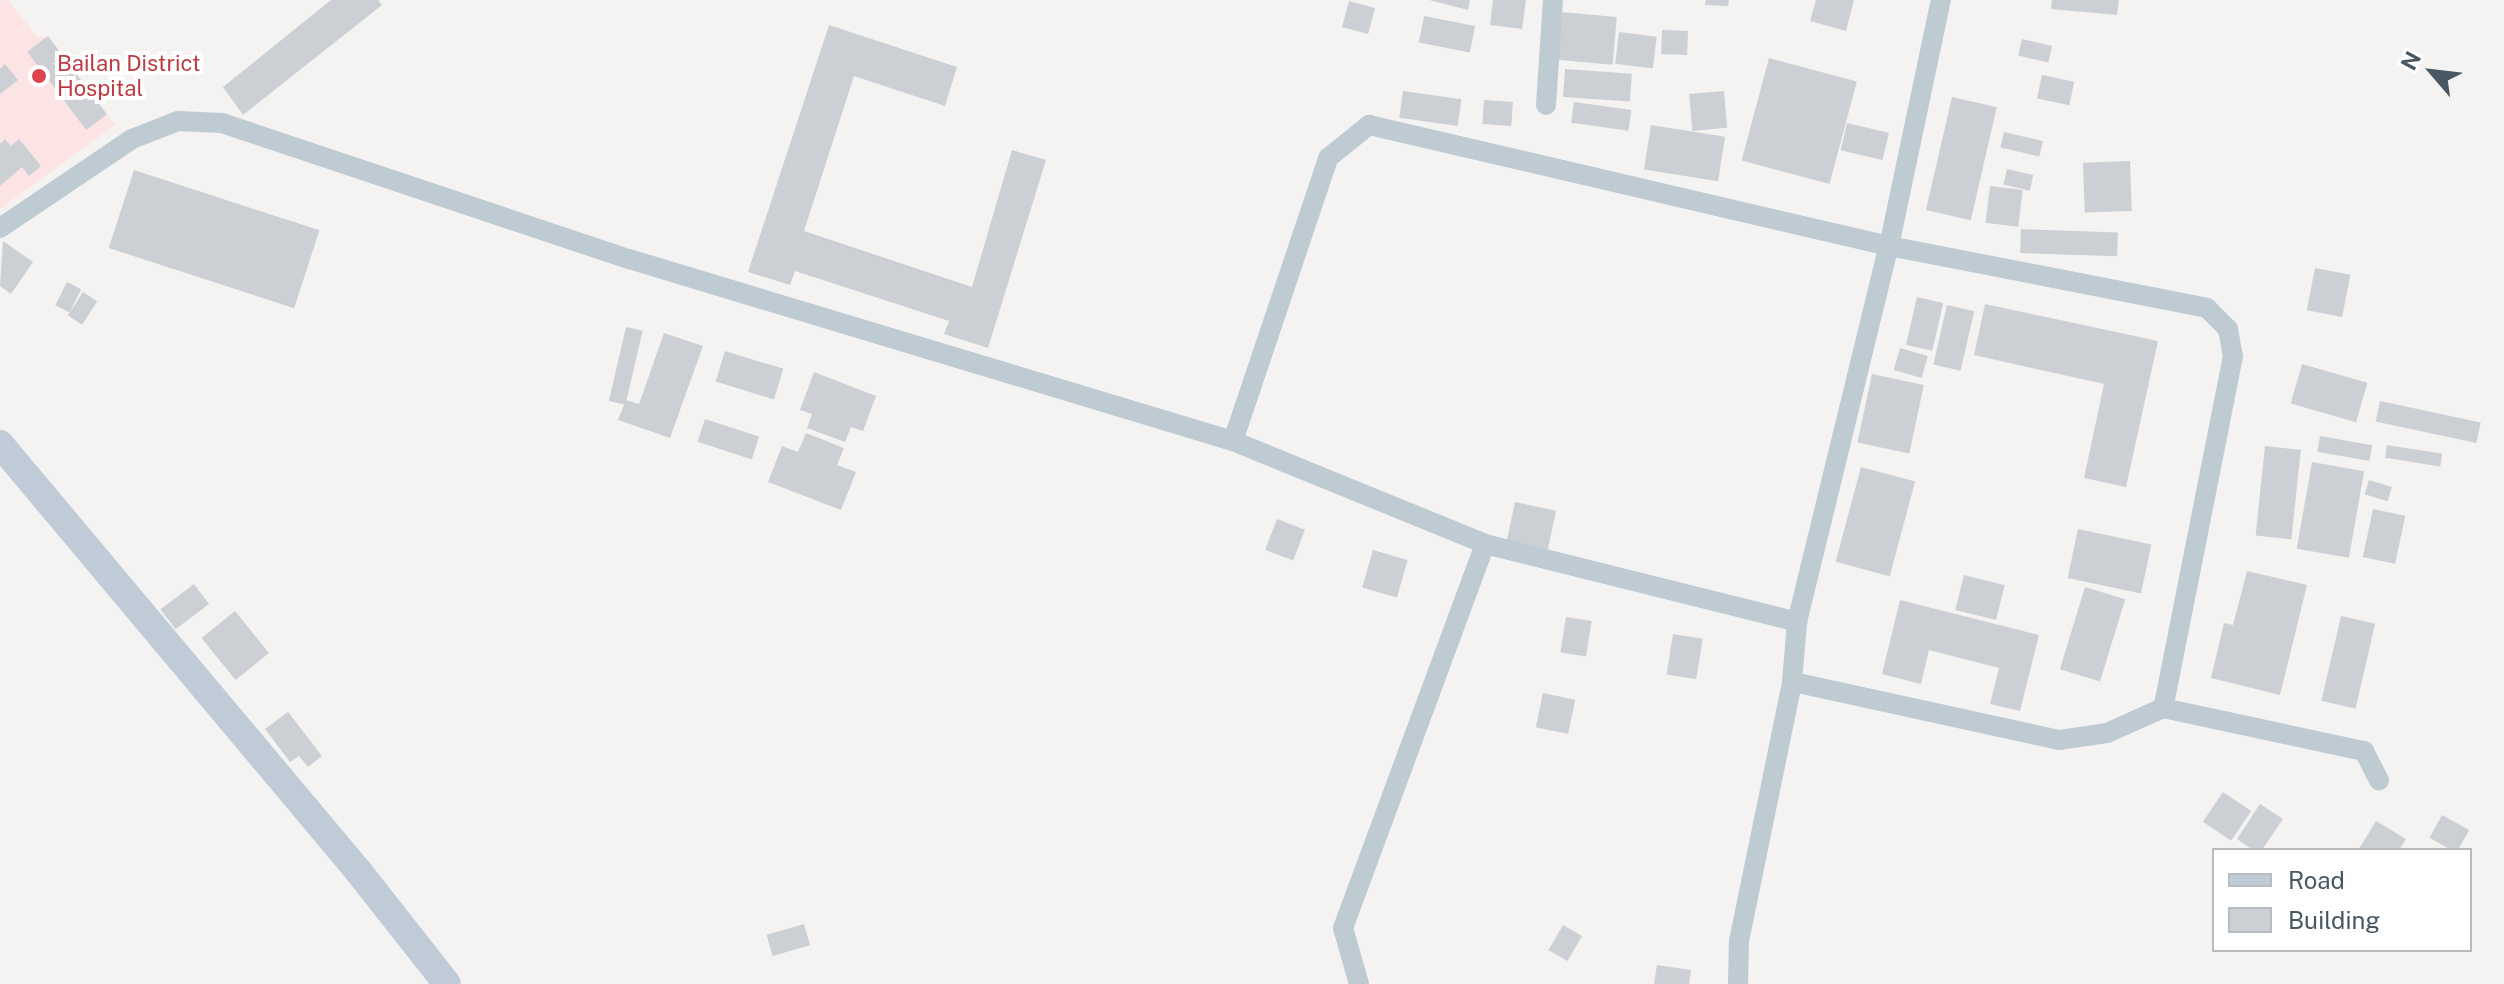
<!DOCTYPE html>
<style>
body{margin:0}
#map{position:relative;width:2504px;height:984px;overflow:hidden;background:#f5f2f2;font-family:"Public Sans",sans-serif}
div>[style]{position:absolute}
.medical>*{inset:0;background:#fde4e4}
.building>*{inset:0;background:#ccd0d5;transform-origin:0 0}
.minor>*{height:20px;margin:-10px;padding:0 10px;transform-origin:10px;border-radius:10px;background:#bfcbd2}
.secondary>*{height:28px;margin:-14px;padding:0 14px;transform-origin:14px;border-radius:14px;background:#bfccd7}
.dots>*{width:22px;height:22px;translate:-50% -50%;box-sizing:border-box;border:4px solid #fff;border-radius:50%}
span{translate:-50% -50%;white-space:nowrap;text-align:center;line-height:1.15;-webkit-text-stroke:8px #fff;paint-order:stroke}
.health-label{font-size:22px;color:#be3a42}
.left{translate:0 -50%;text-align:left}
.legend{position:absolute;left:2212px;top:848px;width:260px;height:104px;box-sizing:border-box;background:#fff;border:2px solid #b6bcc0;margin:0;padding:10px 14px;list-style:none;font-size:24px;color:#485761}
.legend li{display:flex;align-items:center;gap:16px;height:40px}
.legend b{width:40px;border:2px solid #b6bcc0}
.north{position:absolute;left:2392px;top:32px;width:80px;height:80px;-webkit-text-stroke:6px #fff;paint-order:stroke;rotate:298deg;font-size:22px;font-weight:700;line-height:32px;text-align:center;color:#485761}
.north::after{content:'';display:block;margin:auto;width:28px;height:36px;background:#485761;clip-path:polygon(50% 0,100% 100%,50% 72%,0 100%)}
</style>
<div id="map">
<div class="medical">
<div style="clip-path:polygon(0 0,8px 0,38px 38px,48px 36px,115px 125px,0 209px)"></div>
</div>
<div class="building">
<div style="clip-path:polygon(331px 0,378px 0,382px 5px,243px 115px,223px 87px)"></div>
<div style="clip-path:polygon(1429px 0,1470px 0,1468px 10px)"></div>
<div style="clip-path:polygon(1493px 0,1526px 0,1522px 29px,1490px 25px)"></div>
<div style="clip-path:polygon(1706px 0,1729px 0,1728px 6px,1705px 5px)"></div>
<div style="clip-path:polygon(1816px 0,1854px 0,1846px 31px,1810px 21px)"></div>
<div style="clip-path:polygon(2052px 0,2119px 0,2117px 15px,2051px 9px)"></div>
<div style="left:1349px;top:1px;width:27px;height:27px;rotate:15deg"></div>
<div style="left:1561px;top:12px;width:56px;height:48px;rotate:5deg"></div>
<div style="left:1424px;top:16px;width:52px;height:27px;rotate:11deg"></div>
<div style="clip-path:polygon(829px 25px,957px 67px,945px 106px,854px 76px,804px 231px,972px 287px,1012px 150px,1046px 160px,988px 348px,944px 334px,949px 321px,795px 271px,790px 285px,748px 272px)"></div>
<div style="left:1662px;top:30px;width:26px;height:24px;rotate:2deg"></div>
<div style="left:1619px;top:32px;width:38px;height:32px;rotate:7deg"></div>
<div style="left:48px;top:36px;width:98px;height:26px;rotate:53deg"></div>
<div style="left:2022px;top:39px;width:31px;height:17px;rotate:13deg"></div>
<div style="left:1769px;top:58px;width:91px;height:106px;rotate:15deg"></div>
<div style="clip-path:polygon(5px 64px,18px 80px,0 94px,0 69px)"></div>
<div style="left:1565px;top:69px;width:67px;height:28px;rotate:4deg"></div>
<div style="left:2042px;top:75px;width:33px;height:24px;rotate:12deg"></div>
<div style="left:1403px;top:91px;width:59px;height:27px;rotate:8deg"></div>
<div style="left:1724px;top:91px;width:37px;height:35px;rotate:85deg"></div>
<div style="left:1952px;top:97px;width:46px;height:116px;rotate:13deg"></div>
<div style="left:1484px;top:100px;width:29px;height:24px;rotate:4deg"></div>
<div style="left:1574px;top:102px;width:58px;height:21px;rotate:8deg"></div>
<div style="left:1847px;top:123px;width:43px;height:28px;rotate:13deg"></div>
<div style="left:1651px;top:125px;width:75px;height:45px;rotate:9deg"></div>
<div style="left:2004px;top:132px;width:40px;height:16px;rotate:13deg"></div>
<div style="clip-path:polygon(5px 139px,11px 146px,19px 139px,41px 166px,29px 176px,22px 167px,0 186px,0 144px)"></div>
<div style="left:2130px;top:161px;width:50px;height:47px;rotate:88deg"></div>
<div style="left:2007px;top:169px;width:27px;height:16px;rotate:13deg"></div>
<div style="left:134px;top:170px;width:195px;height:82px;rotate:18deg"></div>
<div style="left:1990px;top:186px;width:33px;height:37px;rotate:7deg"></div>
<div style="left:2021px;top:229px;width:97px;height:24px;rotate:2deg"></div>
<div style="clip-path:polygon(3px 241px,33px 262px,11px 294px,0 286px)"></div>
<div style="left:2315px;top:268px;width:36px;height:43px;rotate:11deg"></div>
<div style="left:67px;top:282px;width:16px;height:26px;rotate:27deg"></div>
<div style="left:83px;top:292px;width:17px;height:28px;rotate:33deg"></div>
<div style="left:1917px;top:297px;width:27px;height:49px;rotate:13deg"></div>
<div style="clip-path:polygon(1985px 304px,2158px 341px,2126px 487px,2084px 478px,2104px 384px,1974px 355px)"></div>
<div style="left:1947px;top:305px;width:28px;height:61px;rotate:13deg"></div>
<div style="left:626px;top:327px;width:17px;height:76px;rotate:13deg"></div>
<div style="clip-path:polygon(664px 333px,703px 346px,670px 438px,618px 420px,626px 400px,639px 404px)"></div>
<div style="left:1900px;top:348px;width:29px;height:23px;rotate:16deg"></div>
<div style="left:725px;top:351px;width:61px;height:32px;rotate:17deg"></div>
<div style="left:2302px;top:364px;width:68px;height:41px;rotate:16deg"></div>
<div style="clip-path:polygon(814px 372px,876px 396px,863px 431px,851px 427px,845px 442px,807px 428px,812px 414px,800px 410px)"></div>
<div style="left:1872px;top:374px;width:53px;height:70px;rotate:12deg"></div>
<div style="left:2380px;top:401px;width:103px;height:21px;rotate:12deg"></div>
<div style="left:705px;top:419px;width:57px;height:24px;rotate:18deg"></div>
<div style="clip-path:polygon(806px 433px,844px 448px,837px 465px,856px 472px,841px 510px,768px 482px,782px 446px,798px 452px)"></div>
<div style="left:2320px;top:436px;width:53px;height:16px;rotate:10deg"></div>
<div style="left:2387px;top:445px;width:56px;height:13px;rotate:9deg"></div>
<div style="left:2265px;top:446px;width:36px;height:90px;rotate:6deg"></div>
<div style="left:2312px;top:462px;width:53px;height:88px;rotate:10deg"></div>
<div style="left:1861px;top:467px;width:56px;height:98px;rotate:15deg"></div>
<div style="left:2369px;top:480px;width:24px;height:15px;rotate:17deg"></div>
<div style="left:1515px;top:502px;width:42px;height:41px;rotate:12deg"></div>
<div style="left:2373px;top:509px;width:33px;height:49px;rotate:12deg"></div>
<div style="left:1277px;top:519px;width:30px;height:33px;rotate:21deg"></div>
<div style="left:2078px;top:529px;width:75px;height:50px;rotate:12deg"></div>
<div style="left:1373px;top:550px;width:36px;height:39px;rotate:16deg"></div>
<div style="clip-path:polygon(2247px 571px,2307px 585px,2280px 695px,2211px 678px,2224px 623px,2233px 625px)"></div>
<div style="left:1964px;top:575px;width:42px;height:36px;rotate:14deg"></div>
<div style="left:194px;top:584px;width:25px;height:42px;rotate:53deg"></div>
<div style="left:2085px;top:587px;width:42px;height:86px;rotate:17deg"></div>
<div style="clip-path:polygon(1900px 600px,2039px 635px,2020px 711px,1990px 704px,1999px 668px,1929px 650px,1921px 684px,1882px 674px)"></div>
<div style="left:235px;top:611px;width:54px;height:43px;rotate:51deg"></div>
<div style="left:2341px;top:616px;width:35px;height:87px;rotate:13deg"></div>
<div style="left:1566px;top:617px;width:26px;height:36px;rotate:9deg"></div>
<div style="left:1673px;top:634px;width:30px;height:41px;rotate:9deg"></div>
<div style="left:1543px;top:693px;width:33px;height:35px;rotate:12deg"></div>
<div style="clip-path:polygon(288px 712px,322px 756px,308px 767px,299px 756px,290px 762px,265px 729px)"></div>
<div style="left:2223px;top:792px;width:34px;height:36px;rotate:34deg"></div>
<div style="clip-path:polygon(2260px 804px,2283px 819px,2262px 850px,2253px 850px,2237px 839px)"></div>
<div style="left:2442px;top:815px;width:31px;height:26px;rotate:29deg"></div>
<div style="clip-path:polygon(2376px 821px,2406px 839px,2399px 850px,2359px 849px)"></div>
<div style="left:804px;top:924px;width:22px;height:39px;rotate:74deg"></div>
<div style="left:1563px;top:925px;width:22px;height:29px;rotate:30deg"></div>
<div style="clip-path:polygon(1657px 965px,1691px 970px,1689px 984px,1654px 984px)"></div>
</div>
<div class="minor">
<div style="left:1546px;top:105px;width:105px;rotate:-86.2deg"></div>
<div style="left:0;top:228px;width:159px;rotate:-34deg"></div>
<div style="left:132px;top:139px;width:49px;rotate:-21.4deg"></div>
<div style="left:178px;top:121px;width:44px;rotate:2.6deg"></div>
<div style="left:222px;top:123px;width:429px;rotate:18.5deg"></div>
<div style="left:629px;top:259px;width:631px;rotate:16.77deg"></div>
<div style="left:1233px;top:441px;width:272px;rotate:22.2deg"></div>
<div style="left:1485px;top:544px;width:322px;rotate:14deg"></div>
<div style="left:1797px;top:622px;width:387px;rotate:-76.3deg"></div>
<div style="left:1889px;top:246px;width:251px;rotate:-78.1deg"></div>
<div style="left:1233px;top:441px;width:299px;rotate:-71.4deg"></div>
<div style="left:1328px;top:158px;width:53px;rotate:-38.8deg"></div>
<div style="left:1369px;top:125px;width:534px;rotate:13.1deg"></div>
<div style="left:1889px;top:246px;width:324px;rotate:11deg"></div>
<div style="left:2207px;top:308px;width:30px;rotate:45deg"></div>
<div style="left:2228px;top:329px;width:27px;rotate:80deg"></div>
<div style="left:2233px;top:356px;width:359px;rotate:101.2deg"></div>
<div style="left:2163px;top:708px;width:61px;rotate:155.9deg"></div>
<div style="left:2107px;top:733px;width:49px;rotate:171.7deg"></div>
<div style="left:2059px;top:740px;width:273px;rotate:-167.7deg"></div>
<div style="left:2163px;top:708px;width:206px;rotate:12.1deg"></div>
<div style="left:2364px;top:751px;width:33px;rotate:63deg"></div>
<div style="left:1359px;top:984px;width:58px;rotate:-105.9deg"></div>
<div style="left:1343px;top:928px;width:409px;rotate:-69.7deg"></div>
<div style="left:1738px;top:984px;width:43px;rotate:-88.7deg"></div>
<div style="left:1739px;top:941px;width:264px;rotate:-78.4deg"></div>
<div style="left:1792px;top:682px;width:60px;rotate:-85.2deg"></div>
</div>
<div class="secondary">
<div style="left:0;top:444px;width:559px;rotate:50.01deg"></div>
<div style="left:359px;top:872px;width:142px;rotate:51.8deg"></div>
</div>
<div class="dots">
<div style="left:39px;top:76px;background:#e0444e"></div>
</div>
<div class="health-label">
<span class="left" style="left:57px;top:76px">Bailan District<br>Hospital</span>
</div>
<ul class="legend">
<li><b style="height:10px;background:#bfccd7"></b>Road</li>
<li><b style="height:22px;background:#ccd0d5"></b>Building</li>
</ul>
<div class="north">N</div>
</div>
